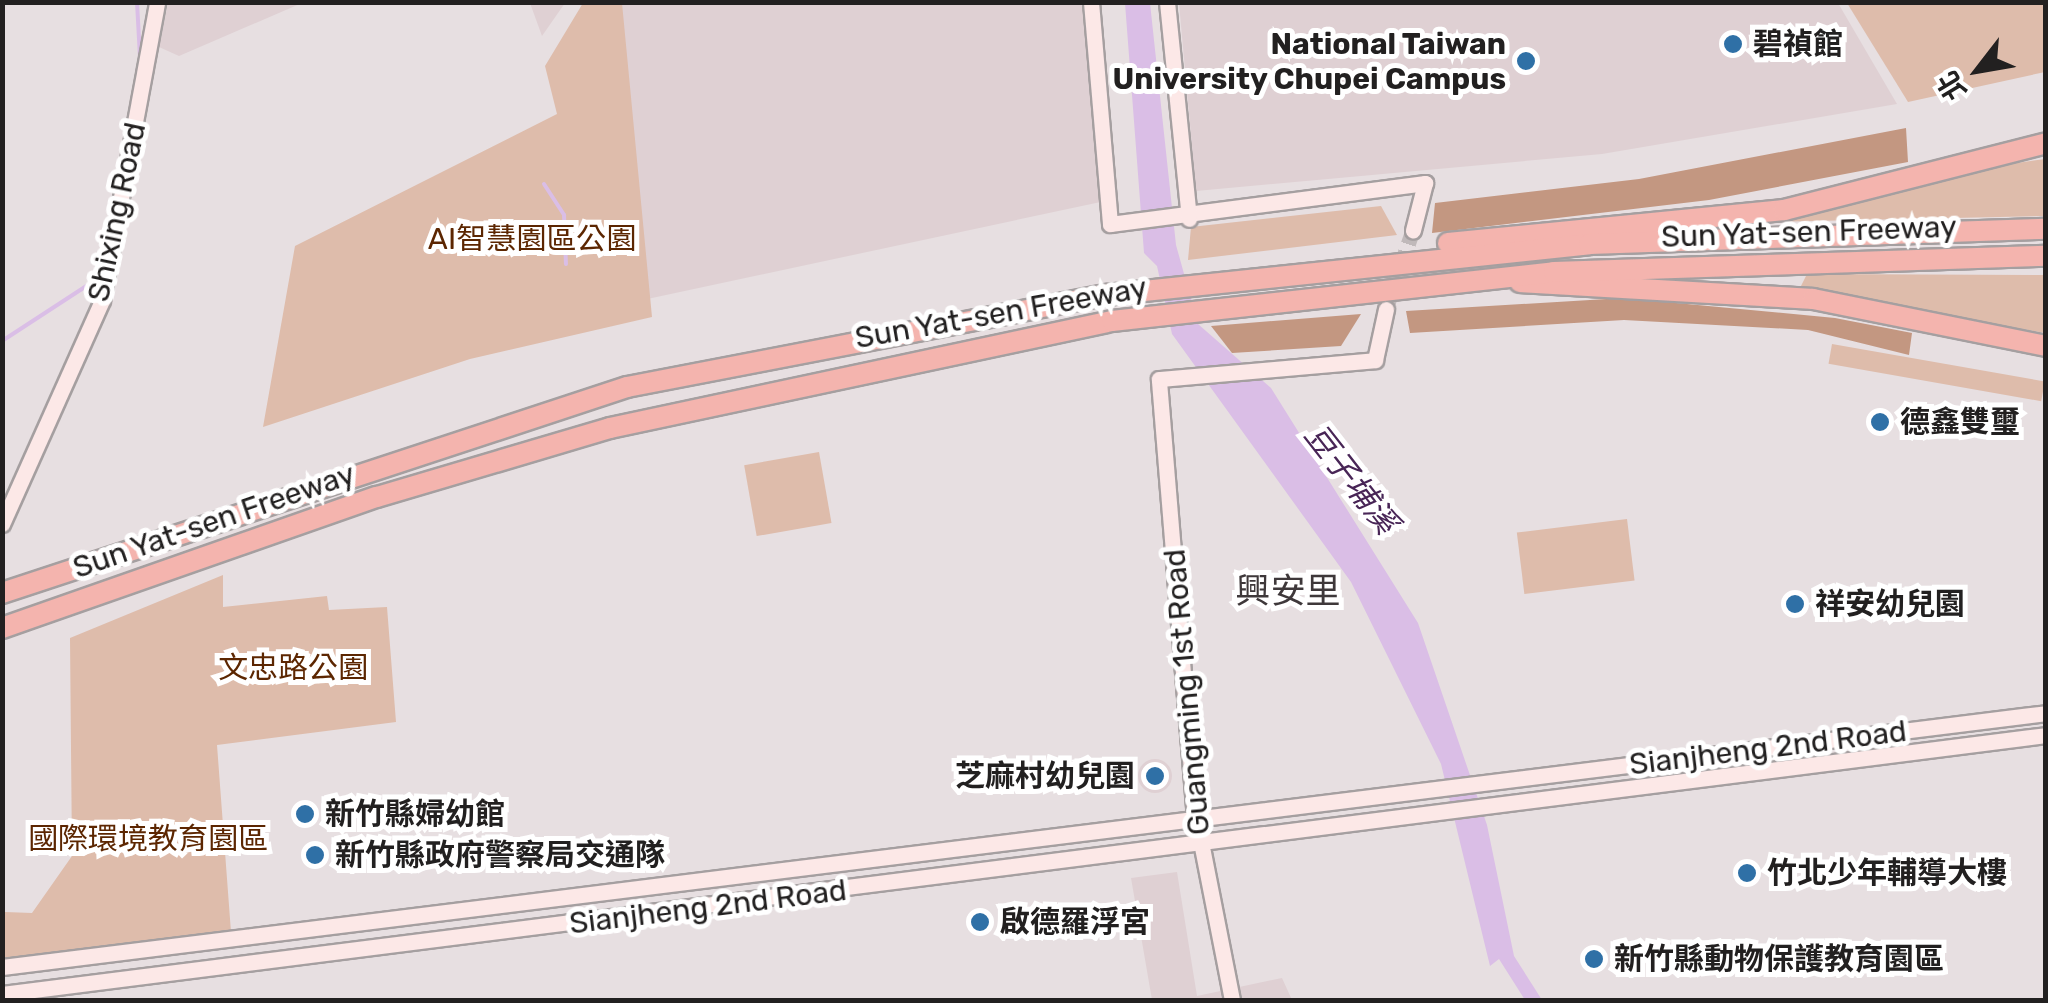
<!DOCTYPE html>
<meta charset="utf-8">
<style>
body{margin:0}
#map{position:relative;width:2048px;height:1003px;overflow:hidden;background:#e7dfe1;font-family:Rubik,"Noto Sans TC",sans-serif}
div>[style]{position:absolute}
.built>*{inset:0;background:#dfd0d3}
.round{border-radius:50%}
.green>*{inset:0;background:#debcab;transform-origin:0 0}
.forest>*{inset:0;background:#c39781}
.water>*{inset:0;background:#dabee6}
.stream>*{height:4px;margin:-2px;padding:0 2px;transform-origin:2px;border-radius:2px;background:#dabee6}
.secondary-tunnel>*{height:15px;margin-top:-7.5px;transform-origin:0;background:repeating-linear-gradient(90deg,#c0b9ba 0 15px,transparent 0 23px)}
.roads{filter:drop-shadow(2px 0 #a59fa0) drop-shadow(-2px 0 #a59fa0) drop-shadow(0 2px #a59fa0) drop-shadow(0 -2px #a59fa0)}
.secondary>*{height:15px;margin:-7.5px;padding:0 7.5px;transform-origin:7.5px;border-radius:7.5px;background:#fce8e7}
.highway>*{height:20px;margin:-10px;padding:0 10px;transform-origin:10px;border-radius:10px;background:#f4b4ae}
.dots>*{width:28px;height:28px;translate:-50% -50%;box-sizing:border-box;border:5px solid #fff;border-radius:50%}
span{translate:-50% -50%;white-space:nowrap;text-align:center;line-height:1.15;-webkit-text-stroke:10px #fff;paint-order:stroke}
.poi-label{font-size:30px;color:#222020;font-weight:700}
.right{translate:-100% -50%;text-align:right}
.left{translate:0 -50%;text-align:left}
.street-label{font-size:30px;color:#222020}
.park-label{font-size:30px;color:#5c2601}
.water-label{font-size:32px;color:#482556;font-style:italic}
.quarter-label{font-size:35px;color:#3e383a}
.frame{position:absolute;inset:0;border:5px solid #222020;pointer-events:none}
.north{position:absolute;left:1928px;top:20px;width:100px;height:100px;-webkit-text-stroke:8px #fff;paint-order:stroke;rotate:239deg;font-size:28px;font-weight:700;line-height:40px;text-align:center;color:#222020}
.north::after{content:'';display:block;margin:auto;width:35px;height:45px;background:#222020;clip-path:polygon(50% 0,100% 100%,50% 72%,0 100%)}
</style>
<div id="map">
<div class="built">
<div style="clip-path:polygon(168px 3px,169px 2px,302px 3px,179px 56px,159px 47px)"></div>
<div style="clip-path:polygon(530px 3px,565px 3px,542px 36px)"></div>
<div style="clip-path:polygon(620px 3px,1093px 3px,1110px 200px,638px 301px)"></div>
<div style="clip-path:polygon(1179px 3px,1838px 3px,1897px 104px,1602px 154px,1196px 191px)"></div>
<div class="round" style="left:1138px;top:759px;width:34px;height:34px"></div>
<div style="clip-path:polygon(1177px 872px,1197px 996px,1282px 978px,1292px 1000px,1152px 1000px,1131px 878px)"></div>
</div>
<div class="green">
<div style="clip-path:polygon(583px 3px,622px 3px,652px 317px,470px 359px,263px 427px,295px 246px,557px 114px,545px 66px)"></div>
<div style="clip-path:polygon(1847px 3px,2045px 3px,2045px 72px,1908px 102px)"></div>
<div style="clip-path:polygon(2045px 159px,2045px 216px,1769px 222px,2017px 163px)"></div>
<div style="clip-path:polygon(1381px 206px,1397px 235px,1188px 260px,1191px 227px)"></div>
<div style="clip-path:polygon(1807px 274px,2045px 275px,2045px 333px,1799px 290px)"></div>
<div style="left:1832px;top:344px;width:216px;height:20px;rotate:10deg"></div>
<div style="left:819px;top:452px;width:72px;height:76px;rotate:80deg"></div>
<div style="left:1627px;top:519px;width:62px;height:111px;rotate:83deg"></div>
<div style="clip-path:polygon(223px 575px,223px 607px,327px 596px,329px 610px,387px 607px,396px 722px,217px 745px,231px 932px,5px 959px,5px 912px,32px 913px,72px 856px,70px 638px)"></div>
</div>
<div class="forest">
<div style="clip-path:polygon(1906px 128px,1908px 162px,1709px 200px,1432px 233px,1435px 203px,1639px 179px)"></div>
<div style="clip-path:polygon(1623px 298px,1835px 318px,1912px 333px,1909px 355px,1808px 330px,1624px 320px,1410px 333px,1406px 311px)"></div>
<div style="clip-path:polygon(1361px 314px,1341px 346px,1232px 353px,1211px 326px)"></div>
</div>
<div class="water">
<div style="clip-path:polygon(1125px 3px,1150px 3px,1176px 245px,1198px 324px,1271px 388px,1418px 623px,1487px 825px,1514px 956px,1542px 1000px,1525px 1000px,1499px 959px,1490px 966px,1441px 764px,1351px 582px,1172px 334px,1157px 266px,1144px 253px)"></div>
</div>
<div class="stream">
<div style="left:137px;top:2px;width:56px;rotate:86.9deg"></div>
<div style="left:544px;top:184px;width:37px;rotate:57deg"></div>
<div style="left:564px;top:215px;width:49px;rotate:87.7deg"></div>
<div style="left:2px;top:341px;width:103px;rotate:-33.1deg"></div>
</div>
<div class="secondary-tunnel">
<div style="left:1386px;top:309px;width:83px;rotate:-71.1deg"></div>
</div>
<div class="roads">
<div class="secondary">
<div style="left:1091px;top:2px;width:223px;rotate:85.1deg"></div>
<div style="left:1110px;top:224px;width:318px;rotate:-7.4deg"></div>
<div style="left:1425px;top:183px;width:49px;rotate:104.3deg"></div>
<div style="left:1167px;top:2px;width:218px;rotate:84.2deg"></div>
<div style="left:2px;top:524px;width:245px;rotate:-65.9deg"></div>
<div style="left:102px;top:300px;width:303px;rotate:-79.5deg"></div>
<div style="left:2px;top:967px;width:2060px;rotate:-7.08deg"></div>
<div style="left:2px;top:994px;width:2060px;rotate:-7.22deg"></div>
<div style="left:1232px;top:1000px;width:197px;rotate:-101.1deg"></div>
<div style="left:1194px;top:807px;width:429px;rotate:-94.7deg"></div>
<div style="left:1159px;top:379px;width:217px;rotate:-5deg"></div>
<div style="left:1375px;top:360px;width:52px;rotate:-77.8deg"></div>
</div>
<div class="highway">
<div style="left:1448px;top:243px;width:338px;rotate:-5.6deg"></div>
<div style="left:1784px;top:210px;width:270px;rotate:-14.3deg"></div>
<div style="left:1520px;top:282px;width:293px;rotate:3.3deg"></div>
<div style="left:1813px;top:299px;width:238px;rotate:11.4deg"></div>
<div style="left:2px;top:593px;width:658px;rotate:-18.24deg"></div>
<div style="left:627px;top:387px;width:488px;rotate:-10.9deg"></div>
<div style="left:1106px;top:295px;width:486px;rotate:-6deg"></div>
<div style="left:1589px;top:244px;width:457px;rotate:-1.9deg"></div>
<div style="left:2px;top:628px;width:397px;rotate:-19.3deg"></div>
<div style="left:377px;top:497px;width:243px;rotate:-16.5deg"></div>
<div style="left:610px;top:428px;width:513px;rotate:-12.03deg"></div>
<div style="left:1112px;top:321px;width:445px;rotate:-6.3deg"></div>
<div style="left:1554px;top:272px;width:492px;rotate:-1.9deg"></div>
</div>
</div>
<div class="dots">
<div style="left:1733px;top:44px;background:#2f70a6"></div>
<div style="left:1526px;top:61px;background:#2f70a6"></div>
<div style="left:1880px;top:422px;background:#2f70a6"></div>
<div style="left:1795px;top:604px;background:#2f70a6"></div>
<div style="left:1155px;top:776px;background:#2f70a6"></div>
<div style="left:305px;top:814px;background:#2f70a6"></div>
<div style="left:315px;top:855px;background:#2f70a6"></div>
<div style="left:1747px;top:873px;background:#2f70a6"></div>
<div style="left:980px;top:922px;background:#2f70a6"></div>
<div style="left:1594px;top:959px;background:#2f70a6"></div>
</div>
<div class="poi-label">
<span class="right" style="left:1506px;top:61px">National Taiwan<br>University Chupei Campus</span>
<span class="left" style="left:1753px;top:44px">碧禎館</span>
<span class="left" style="left:1900px;top:422px">德鑫雙璽</span>
<span class="left" style="left:1815px;top:604px">祥安幼兒園</span>
<span class="right" style="left:1135px;top:776px">芝麻村幼兒園</span>
<span class="left" style="left:325px;top:814px">新竹縣婦幼館</span>
<span class="left" style="left:335px;top:855px">新竹縣政府警察局交通隊</span>
<span class="left" style="left:1767px;top:873px">竹北少年輔導大樓</span>
<span class="left" style="left:1000px;top:922px">啟德羅浮宮</span>
<span class="left" style="left:1614px;top:959px">新竹縣動物保護教育園區</span>
</div>
<div class="street-label">
<span style="left:117px;top:212px;rotate:-78deg">Shixing Road</span>
<span style="left:1809px;top:232px;rotate:-2deg">Sun Yat-sen Freeway</span>
<span style="left:1001px;top:313px;rotate:-10deg">Sun Yat-sen Freeway</span>
<span style="left:214px;top:521px;rotate:-19deg">Sun Yat-sen Freeway</span>
<span style="left:1187px;top:692px;rotate:-95deg">Guangming 1st Road</span>
<span style="left:1768px;top:748px;rotate:-7deg">Sianjheng 2nd Road</span>
<span style="left:708px;top:907px;rotate:-7deg">Sianjheng 2nd Road</span>
</div>
<div class="park-label">
<span style="left:532px;top:239px">AI智慧園區公園</span>
<span style="left:293px;top:668px">文忠路公園</span>
<span style="left:148px;top:839px">國際環境教育園區</span>
</div>
<div class="water-label">
<span style="left:1351px;top:479px;rotate:52deg">豆子埔溪</span>
</div>
<div class="quarter-label">
<span style="left:1288px;top:591px">興安里</span>
</div>
<div class="frame"></div>
<div class="north">北</div>
</div>
